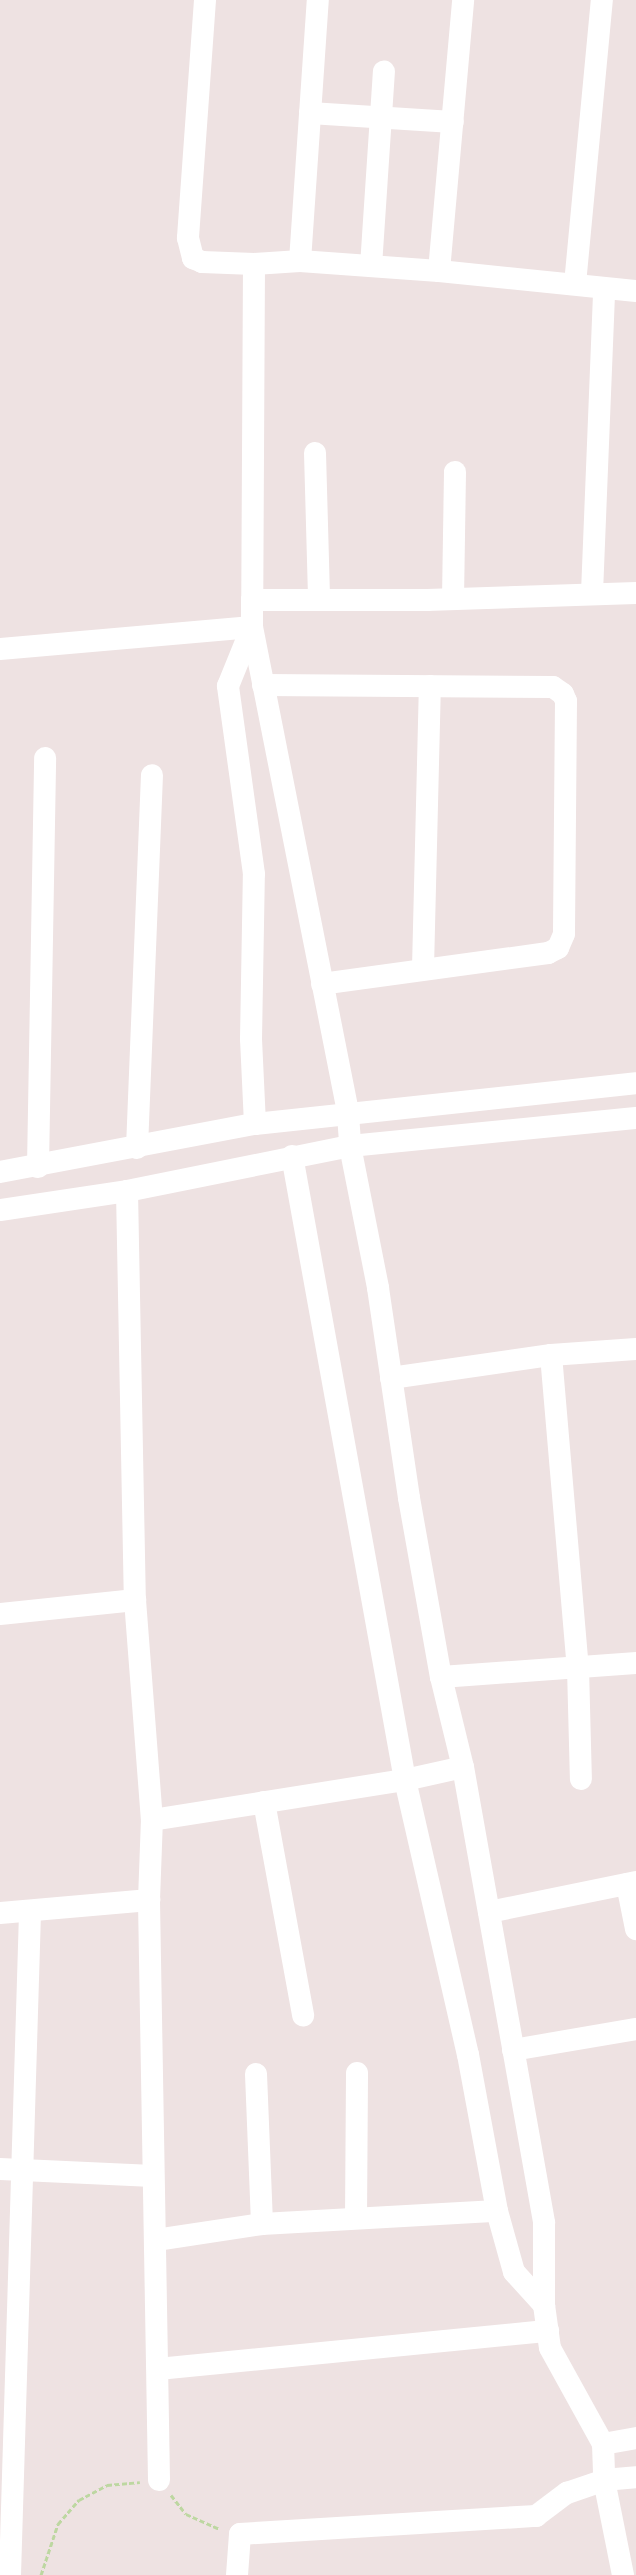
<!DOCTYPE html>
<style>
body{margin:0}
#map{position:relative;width:636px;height:2575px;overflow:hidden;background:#eee2e2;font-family:"Public Sans",sans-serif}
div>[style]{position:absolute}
.path>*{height:3px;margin-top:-1.5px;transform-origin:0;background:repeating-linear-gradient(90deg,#bdd7a1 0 5px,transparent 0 7.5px)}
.minor>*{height:22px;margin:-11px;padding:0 11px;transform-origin:11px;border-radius:11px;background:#fff}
span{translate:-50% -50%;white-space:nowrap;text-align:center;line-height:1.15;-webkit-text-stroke:4px #fff;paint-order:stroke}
</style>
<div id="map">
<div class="path">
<div style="left:171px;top:2495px;width:24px;rotate:52deg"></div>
<div style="left:186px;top:2514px;width:37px;rotate:24deg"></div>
<div style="left:41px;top:2575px;width:54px;rotate:-71.6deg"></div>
<div style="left:58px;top:2524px;width:32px;rotate:-49deg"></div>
<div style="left:79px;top:2500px;width:32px;rotate:-28deg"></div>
<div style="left:107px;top:2485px;width:33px;rotate:-5deg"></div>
</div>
<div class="minor">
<div style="left:205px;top:0;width:239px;rotate:94.1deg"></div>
<div style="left:188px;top:238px;width:21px;rotate:76deg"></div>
<div style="left:193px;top:258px;width:10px;rotate:24deg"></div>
<div style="left:202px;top:262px;width:52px;rotate:2.2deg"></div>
<div style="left:254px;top:264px;width:336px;rotate:90.3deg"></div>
<div style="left:310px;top:113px;width:143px;rotate:3.6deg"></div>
<div style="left:300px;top:261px;width:262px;rotate:-86.1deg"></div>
<div style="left:254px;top:264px;width:46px;rotate:-3.7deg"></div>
<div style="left:300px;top:261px;width:139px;rotate:4.1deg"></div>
<div style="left:439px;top:271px;width:198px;rotate:5.8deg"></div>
<div style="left:371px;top:266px;width:195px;rotate:-86.2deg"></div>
<div style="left:439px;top:271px;width:272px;rotate:-84.9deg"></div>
<div style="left:575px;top:284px;width:285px;rotate:-84.6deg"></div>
<div style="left:315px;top:453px;width:147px;rotate:88.4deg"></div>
<div style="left:592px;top:593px;width:304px;rotate:-87.7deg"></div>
<div style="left:453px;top:599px;width:127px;rotate:-89.1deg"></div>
<div style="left:0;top:649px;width:253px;rotate:-5deg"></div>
<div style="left:252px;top:627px;width:496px;rotate:78.8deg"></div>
<div style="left:348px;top:1114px;width:32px;rotate:86deg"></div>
<div style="left:350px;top:1146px;width:145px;rotate:78.8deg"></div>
<div style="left:378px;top:1288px;width:212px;rotate:81.6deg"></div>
<div style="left:409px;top:1498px;width:182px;rotate:79.9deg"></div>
<div style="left:441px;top:1677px;width:93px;rotate:76.3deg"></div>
<div style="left:463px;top:1767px;width:463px;rotate:79.9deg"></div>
<div style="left:544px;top:2223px;width:82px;rotate:90deg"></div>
<div style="left:544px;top:2305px;width:43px;rotate:82.1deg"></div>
<div style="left:550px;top:2348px;width:110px;rotate:61.1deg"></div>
<div style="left:603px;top:2444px;width:36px;rotate:88deg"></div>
<div style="left:604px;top:2480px;width:97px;rotate:78.7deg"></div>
<div style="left:263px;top:685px;width:290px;rotate:0.4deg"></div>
<div style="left:553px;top:687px;width:12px;rotate:35deg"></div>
<div style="left:563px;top:694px;width:8px;rotate:67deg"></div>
<div style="left:566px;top:701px;width:233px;rotate:90.5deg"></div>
<div style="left:564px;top:934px;width:15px;rotate:113deg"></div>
<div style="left:558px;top:948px;width:11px;rotate:153deg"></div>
<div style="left:548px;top:953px;width:228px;rotate:172.2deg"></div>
<div style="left:423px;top:968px;width:282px;rotate:-88.6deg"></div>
<div style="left:255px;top:1124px;width:85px;rotate:-92.7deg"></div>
<div style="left:251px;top:1039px;width:165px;rotate:-89deg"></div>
<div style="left:254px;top:874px;width:190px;rotate:-97.9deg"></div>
<div style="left:228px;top:686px;width:64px;rotate:-67.9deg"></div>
<div style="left:252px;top:627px;width:27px;rotate:-90deg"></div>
<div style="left:252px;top:600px;width:175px"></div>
<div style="left:427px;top:600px;width:209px;rotate:-1.9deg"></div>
<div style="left:137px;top:1148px;width:373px;rotate:-87.7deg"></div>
<div style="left:38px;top:1167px;width:409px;rotate:-89deg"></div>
<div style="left:0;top:1172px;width:259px;rotate:-10.7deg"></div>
<div style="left:255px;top:1124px;width:383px;rotate:-6.1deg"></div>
<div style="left:127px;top:1191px;width:409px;rotate:88.9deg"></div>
<div style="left:135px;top:1600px;width:221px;rotate:85.6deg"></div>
<div style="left:0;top:1210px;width:128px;rotate:-8.5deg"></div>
<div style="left:127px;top:1191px;width:227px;rotate:-11.4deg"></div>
<div style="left:350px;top:1146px;width:287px;rotate:-5.6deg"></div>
<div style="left:551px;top:1355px;width:314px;rotate:85.1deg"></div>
<div style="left:578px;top:1668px;width:111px;rotate:88.5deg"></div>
<div style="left:391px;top:1378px;width:162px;rotate:-8.2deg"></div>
<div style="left:551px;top:1355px;width:85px;rotate:-4deg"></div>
<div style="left:0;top:1614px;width:136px;rotate:-5.9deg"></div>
<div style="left:441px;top:1677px;width:196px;rotate:-4.1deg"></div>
<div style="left:264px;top:1802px;width:217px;rotate:79.6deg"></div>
<div style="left:627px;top:1884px;width:46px;rotate:78.7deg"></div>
<div style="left:489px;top:1912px;width:150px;rotate:-11.5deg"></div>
<div style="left:0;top:1913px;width:150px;rotate:-5deg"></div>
<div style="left:513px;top:2050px;width:125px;rotate:-9.7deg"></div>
<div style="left:256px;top:2074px;width:150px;rotate:87.7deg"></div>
<div style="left:0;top:2169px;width:153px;rotate:2.6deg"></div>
<div style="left:497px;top:2211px;width:63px;rotate:74.4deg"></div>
<div style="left:514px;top:2272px;width:45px;rotate:47.7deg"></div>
<div style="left:356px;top:2218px;width:145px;rotate:-89.6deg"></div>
<div style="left:156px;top:2240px;width:107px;rotate:-8.6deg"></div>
<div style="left:262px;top:2224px;width:235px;rotate:-3.2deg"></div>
<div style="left:497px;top:2211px;width:159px;rotate:-100.5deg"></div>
<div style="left:468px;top:2055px;width:282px;rotate:-102.9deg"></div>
<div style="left:405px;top:1780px;width:634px;rotate:-100.26deg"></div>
<div style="left:158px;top:2369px;width:392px;rotate:-5.6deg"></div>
<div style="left:603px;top:2444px;width:34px;rotate:-10deg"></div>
<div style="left:159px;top:2480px;width:580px;rotate:-90.99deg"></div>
<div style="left:149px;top:1900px;width:80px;rotate:-87.9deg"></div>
<div style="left:152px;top:1820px;width:256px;rotate:-9deg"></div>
<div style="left:405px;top:1780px;width:59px;rotate:-12.6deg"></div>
<div style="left:10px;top:2575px;width:664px;rotate:-88.27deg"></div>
<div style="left:237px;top:2575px;width:41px;rotate:-85.8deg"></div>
<div style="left:240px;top:2534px;width:297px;rotate:-3.5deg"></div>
<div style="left:536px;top:2516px;width:39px;rotate:-37deg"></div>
<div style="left:567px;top:2493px;width:39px;rotate:-19deg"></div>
<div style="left:604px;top:2480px;width:32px;rotate:-5deg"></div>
</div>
</div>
